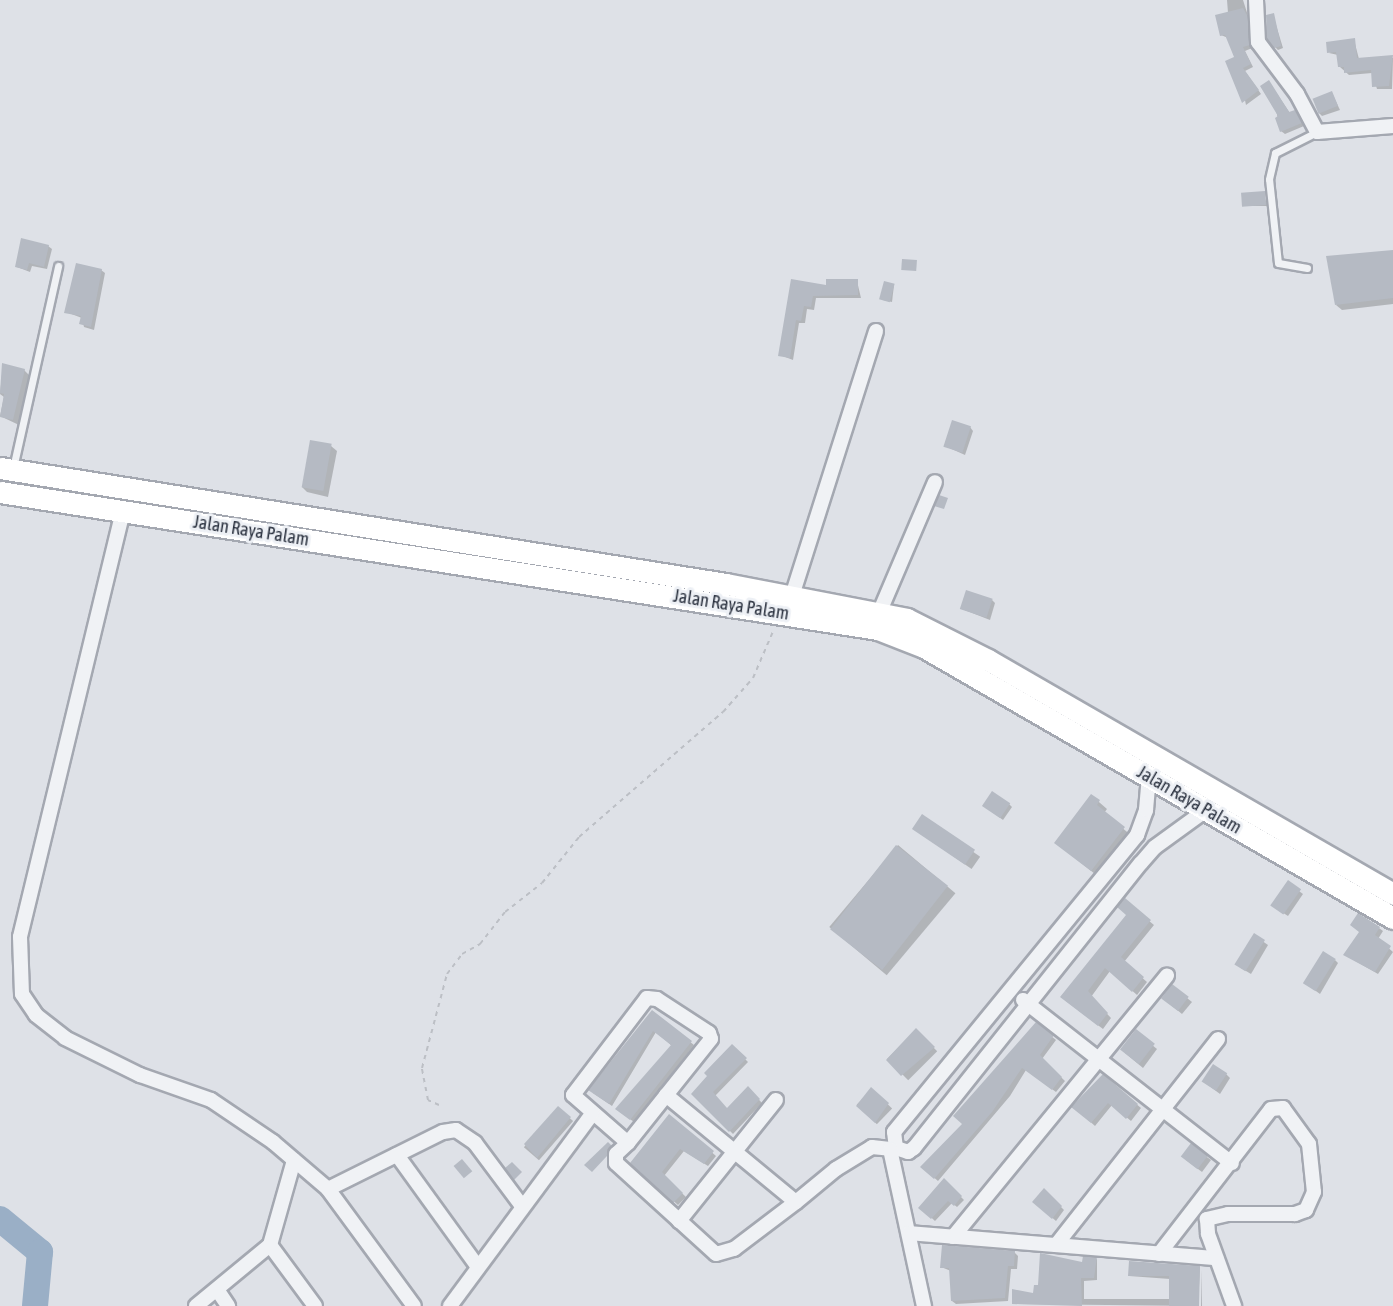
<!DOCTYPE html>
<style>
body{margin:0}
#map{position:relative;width:1393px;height:1306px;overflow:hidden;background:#dee1e7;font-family:"Asap Condensed",sans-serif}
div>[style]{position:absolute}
.shadow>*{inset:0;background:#0003;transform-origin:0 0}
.river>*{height:26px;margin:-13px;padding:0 13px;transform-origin:13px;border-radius:13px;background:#9aafc6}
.building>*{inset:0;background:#b5bac3;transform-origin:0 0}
.path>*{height:2px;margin-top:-1px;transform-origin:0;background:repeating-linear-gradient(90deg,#bcbfc5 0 4.5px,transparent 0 9px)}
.roads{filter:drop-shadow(2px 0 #a4a8b1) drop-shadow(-2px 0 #a4a8b1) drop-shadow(0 2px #a4a8b1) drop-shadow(0 -2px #a4a8b1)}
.service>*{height:7px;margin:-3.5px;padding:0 3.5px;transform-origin:3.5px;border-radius:3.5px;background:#f0f2f5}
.minor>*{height:14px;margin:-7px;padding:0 7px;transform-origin:7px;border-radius:7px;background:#f0f2f5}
.primary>*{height:21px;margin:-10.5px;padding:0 10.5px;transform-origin:10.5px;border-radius:10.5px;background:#fff}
span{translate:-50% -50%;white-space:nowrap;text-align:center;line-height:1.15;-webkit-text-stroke:6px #edf0f5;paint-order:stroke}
.street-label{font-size:18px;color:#282f3d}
</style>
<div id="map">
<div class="shadow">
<div style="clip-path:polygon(1227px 0,1243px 0,1250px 22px,1252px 48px,1245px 51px,1253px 67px,1245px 71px,1261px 94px,1246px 105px,1236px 58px,1228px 38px,1221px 35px,1228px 13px)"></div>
<div style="clip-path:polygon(1273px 15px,1283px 48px,1278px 50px,1275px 47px)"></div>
<div style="clip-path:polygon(1354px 40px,1359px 59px,1393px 58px,1392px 89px,1377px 89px,1372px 73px,1349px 75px,1340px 67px,1338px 55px,1329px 53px)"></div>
<div style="clip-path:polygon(1269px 82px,1290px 113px,1295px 111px,1304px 126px,1285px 134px,1281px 131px)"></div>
<div style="clip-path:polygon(1332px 93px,1340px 110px,1322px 116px,1319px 113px)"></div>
<div style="clip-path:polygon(1264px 193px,1267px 206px,1243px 206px)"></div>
<div style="clip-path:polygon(48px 246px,52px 249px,47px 269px,32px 266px,30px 272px,17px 267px)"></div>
<div style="clip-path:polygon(1393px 252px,1393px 304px,1342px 310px,1336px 305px)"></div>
<div style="clip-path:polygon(101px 270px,105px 273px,94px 330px,84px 327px,82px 318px,66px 312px)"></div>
<div style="clip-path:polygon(793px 280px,828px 287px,857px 281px,861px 298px,816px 298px,814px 310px,807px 309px,805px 323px,799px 323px,793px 360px,780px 355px)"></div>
<div style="clip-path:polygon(894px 285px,892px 302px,883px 300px)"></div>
<div style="clip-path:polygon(3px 365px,24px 370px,30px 376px,19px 425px,0 416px,4px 397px,0 394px)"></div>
<div style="clip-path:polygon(970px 427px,973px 431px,965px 455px,945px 446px)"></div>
<div style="clip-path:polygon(331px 446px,337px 451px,328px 497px,307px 492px,302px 487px)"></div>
<div style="clip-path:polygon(992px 600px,995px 603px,990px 620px,962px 609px)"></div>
<div style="clip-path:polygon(1092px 796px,1107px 809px,1104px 813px,1132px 836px,1100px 878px,1056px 843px)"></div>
<div style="clip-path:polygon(1009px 804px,1012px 807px,1003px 820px,984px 806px)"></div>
<div style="left:922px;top:816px;width:71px;height:15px;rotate:35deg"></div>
<div style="left:898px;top:845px;width:75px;height:107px;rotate:40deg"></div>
<div style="clip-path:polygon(1288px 883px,1303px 894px,1288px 916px,1277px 909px)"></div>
<div style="clip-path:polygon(1125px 901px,1154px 925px,1124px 962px,1147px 982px,1137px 995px,1110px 971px,1091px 997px,1111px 1018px,1103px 1029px,1066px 1001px,1128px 915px)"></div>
<div style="clip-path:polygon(1379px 928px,1383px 931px,1378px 939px,1393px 952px,1378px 974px,1345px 955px)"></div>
<div style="clip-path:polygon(1255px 936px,1268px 945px,1251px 974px,1241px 968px)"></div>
<div style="clip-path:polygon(1335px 960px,1338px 963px,1320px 994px,1305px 983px)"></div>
<div style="clip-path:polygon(1172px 986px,1192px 1002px,1182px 1014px,1166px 1001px)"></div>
<div style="clip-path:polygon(653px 1012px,694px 1045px,634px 1122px,620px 1112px,672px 1046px,656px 1032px,612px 1106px,593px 1093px)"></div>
<div style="clip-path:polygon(1036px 1024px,1056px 1040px,1042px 1059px,1065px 1081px,1056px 1092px,1026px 1070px,1010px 1096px,938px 1181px,922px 1167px,964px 1124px)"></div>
<div style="left:916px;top:1030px;width:30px;height:41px;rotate:45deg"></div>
<div style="clip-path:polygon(1136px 1032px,1157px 1049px,1143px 1068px,1125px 1053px)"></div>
<div style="clip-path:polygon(732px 1046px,748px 1062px,715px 1096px,727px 1110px,748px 1088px,762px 1103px,733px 1134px,693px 1094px)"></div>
<div style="clip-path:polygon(1226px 1074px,1230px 1078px,1220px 1094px,1204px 1082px)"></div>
<div style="clip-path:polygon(1103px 1076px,1141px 1108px,1131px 1121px,1112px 1105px,1095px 1126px,1077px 1110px)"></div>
<div style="left:872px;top:1089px;width:28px;height:22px;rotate:44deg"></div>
<div style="left:558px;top:1108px;width:20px;height:52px;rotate:41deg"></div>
<div style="clip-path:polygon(670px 1116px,716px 1156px,708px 1166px,684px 1151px,664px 1176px,686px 1197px,678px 1205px,632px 1163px)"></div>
<div style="clip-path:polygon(1207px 1157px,1211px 1160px,1202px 1172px,1186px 1160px)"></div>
<div style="clip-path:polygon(944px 1180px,964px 1200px,957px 1207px,952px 1203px,935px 1221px,921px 1208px)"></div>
<div style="clip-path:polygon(1044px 1190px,1064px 1210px,1056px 1221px,1034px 1202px)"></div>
<div style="clip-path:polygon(1014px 1252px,1018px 1256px,1017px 1269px,1011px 1269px,1008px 1301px,956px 1304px,952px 1301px,951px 1271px,941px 1267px)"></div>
<div style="clip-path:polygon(1097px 1259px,1097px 1280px,1084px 1281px,1084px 1299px,1171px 1299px,1170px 1279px,1129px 1276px,1200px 1267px,1198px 1306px,1013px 1304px)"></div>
<div style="clip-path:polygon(1202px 1269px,1202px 1306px,1201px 1306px)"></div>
</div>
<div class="river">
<div style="left:0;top:1219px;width:52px;rotate:39.5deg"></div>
<div style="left:40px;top:1252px;width:54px;rotate:95.3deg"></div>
</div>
<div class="building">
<div style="clip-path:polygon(1243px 8px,1248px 17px,1250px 45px,1243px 47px,1251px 64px,1243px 68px,1259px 90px,1242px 103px,1225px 61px,1234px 57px,1225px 35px,1220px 36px,1215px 15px)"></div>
<div style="clip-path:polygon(1274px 13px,1281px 46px,1274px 48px,1267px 39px,1266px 15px)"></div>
<div style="clip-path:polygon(1355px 38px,1357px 58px,1393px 55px,1389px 86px,1372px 87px,1371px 70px,1344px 73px,1344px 67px,1338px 67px,1336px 52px,1327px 53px,1326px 42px)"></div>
<div style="clip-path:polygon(1269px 80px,1289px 112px,1295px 110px,1302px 123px,1280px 132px,1275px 118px,1278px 116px,1260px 86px)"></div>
<div style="left:1332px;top:91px;width:16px;height:21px;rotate:68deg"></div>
<div style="left:1265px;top:191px;width:14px;height:24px;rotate:86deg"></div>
<div style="clip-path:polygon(21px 238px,49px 245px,44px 267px,29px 263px,27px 270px,15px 267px)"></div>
<div style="clip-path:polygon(1393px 250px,1393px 298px,1335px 305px,1326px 256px)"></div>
<div style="left:902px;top:259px;width:15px;height:11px;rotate:4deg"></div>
<div style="clip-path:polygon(76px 263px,102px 269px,91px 327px,79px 324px,81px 316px,64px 313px)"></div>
<div style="clip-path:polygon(791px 279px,826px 285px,826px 279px,858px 279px,858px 295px,813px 296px,811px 307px,804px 306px,801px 321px,796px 320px,790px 358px,778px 356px)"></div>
<div style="left:884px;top:281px;width:11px;height:19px;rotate:15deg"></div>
<div style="clip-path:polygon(2px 363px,25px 369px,13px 420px,0 417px,4px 394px,0 393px)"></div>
<div style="left:952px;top:420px;width:20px;height:28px;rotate:18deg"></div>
<div style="left:310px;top:440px;width:22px;height:48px;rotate:10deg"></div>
<div style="clip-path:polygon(939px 495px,948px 498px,944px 509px,934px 506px)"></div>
<div style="left:966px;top:590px;width:28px;height:20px;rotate:18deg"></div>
<div style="left:992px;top:791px;width:22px;height:18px;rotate:34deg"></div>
<div style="clip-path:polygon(1091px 794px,1100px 800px,1097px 805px,1125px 827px,1091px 871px,1054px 843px)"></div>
<div style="left:922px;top:814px;width:64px;height:18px;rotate:34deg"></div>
<div style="left:896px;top:845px;width:66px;height:107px;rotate:38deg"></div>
<div style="left:1288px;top:880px;width:16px;height:31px;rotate:35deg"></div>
<div style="clip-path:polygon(1125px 898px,1151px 920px,1121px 957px,1144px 977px,1132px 992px,1105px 968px,1088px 991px,1108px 1013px,1098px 1026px,1060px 997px,1126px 915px,1117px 907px)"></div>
<div style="clip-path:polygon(1358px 913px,1380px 927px,1375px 935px,1391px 946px,1375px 972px,1343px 955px,1359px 932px,1350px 925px)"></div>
<div style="left:1254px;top:933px;width:13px;height:37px;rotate:32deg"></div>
<div style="left:1323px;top:951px;width:15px;height:38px;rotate:32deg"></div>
<div style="left:1172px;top:984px;width:21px;height:18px;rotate:37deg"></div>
<div style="clip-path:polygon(652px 1010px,692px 1041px,630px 1120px,615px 1109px,671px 1045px,653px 1031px,609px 1104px,588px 1090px)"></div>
<div style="clip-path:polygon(1036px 1022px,1054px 1035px,1040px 1055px,1062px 1077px,1052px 1090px,1022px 1068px,992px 1112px,934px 1179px,920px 1167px,962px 1124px,953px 1116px)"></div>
<div style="clip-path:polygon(916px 1028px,935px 1047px,901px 1076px,886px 1060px)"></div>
<div style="left:1136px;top:1029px;width:24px;height:26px;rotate:38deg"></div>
<div style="clip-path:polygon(732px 1044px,747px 1058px,713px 1092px,727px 1108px,748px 1086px,760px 1099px,729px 1132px,691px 1094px,707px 1076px,704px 1073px)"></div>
<div style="left:1213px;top:1064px;width:17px;height:21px;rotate:33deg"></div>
<div style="clip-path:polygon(1103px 1074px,1138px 1104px,1126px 1119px,1108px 1103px,1091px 1123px,1071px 1107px)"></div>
<div style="clip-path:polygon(871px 1087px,889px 1103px,875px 1123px,856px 1106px)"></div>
<div style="clip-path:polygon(558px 1106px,571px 1117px,537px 1158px,524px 1144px)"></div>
<div style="clip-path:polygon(669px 1114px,714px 1151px,704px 1164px,680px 1149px,662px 1172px,683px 1193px,673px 1203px,630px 1163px)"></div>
<div style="clip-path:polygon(608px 1142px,612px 1146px,607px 1156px,592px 1172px,584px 1165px)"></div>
<div style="left:1191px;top:1143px;width:21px;height:17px;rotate:37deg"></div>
<div style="left:462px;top:1159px;width:16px;height:11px;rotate:50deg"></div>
<div style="clip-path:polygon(512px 1162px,522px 1172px,514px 1180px,505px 1168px)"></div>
<div style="clip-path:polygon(944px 1178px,962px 1196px,954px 1206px,948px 1201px,931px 1219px,918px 1208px)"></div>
<div style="clip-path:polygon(1044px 1188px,1062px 1206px,1052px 1219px,1032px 1202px)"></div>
<div style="clip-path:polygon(942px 1245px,1015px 1251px,1014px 1266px,1008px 1266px,1005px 1298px,951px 1301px,949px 1268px,940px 1268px)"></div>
<div style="clip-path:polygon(1040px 1253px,1082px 1262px,1083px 1256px,1097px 1257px,1094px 1278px,1081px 1278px,1082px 1306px,1012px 1304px,1012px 1289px,1033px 1293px,1034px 1285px,1038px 1285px)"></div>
<div style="clip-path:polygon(1129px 1261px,1200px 1266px,1199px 1306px,1169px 1306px,1169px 1276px,1128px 1276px)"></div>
</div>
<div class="path">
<div style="left:439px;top:1105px;width:12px;rotate:-156deg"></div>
<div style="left:428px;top:1100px;width:33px;rotate:-101deg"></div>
<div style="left:422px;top:1068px;width:97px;rotate:-75.1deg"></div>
<div style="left:447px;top:974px;width:25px;rotate:-53deg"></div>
<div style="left:462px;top:954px;width:21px;rotate:-29deg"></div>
<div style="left:480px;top:944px;width:41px;rotate:-52deg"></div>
<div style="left:505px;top:912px;width:47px;rotate:-38.1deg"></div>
<div style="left:542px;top:883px;width:59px;rotate:-51.2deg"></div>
<div style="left:579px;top:837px;width:191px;rotate:-41deg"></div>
<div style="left:723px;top:712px;width:45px;rotate:-48.6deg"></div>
<div style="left:753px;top:678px;width:53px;rotate:-66.8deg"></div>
</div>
<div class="roads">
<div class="service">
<div style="left:1307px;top:268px;width:29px;rotate:-170deg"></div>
<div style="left:1278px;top:263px;width:84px;rotate:-96.1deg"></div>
<div style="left:1269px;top:179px;width:27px;rotate:-77deg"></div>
<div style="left:1275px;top:153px;width:47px;rotate:-26.6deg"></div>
<div style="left:13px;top:468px;width:207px;rotate:-77.4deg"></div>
</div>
<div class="minor">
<div style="left:1256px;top:0;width:42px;rotate:87.3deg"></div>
<div style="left:1258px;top:42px;width:65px;rotate:53.1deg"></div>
<div style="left:1297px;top:94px;width:43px;rotate:62.2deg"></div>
<div style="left:1317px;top:132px;width:76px;rotate:-4.5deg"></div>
<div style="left:123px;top:511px;width:438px;rotate:103.6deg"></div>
<div style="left:20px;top:937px;width:57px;rotate:88deg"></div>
<div style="left:22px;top:994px;width:25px;rotate:56deg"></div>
<div style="left:36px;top:1015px;width:37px;rotate:38deg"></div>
<div style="left:65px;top:1038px;width:84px;rotate:26.3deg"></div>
<div style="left:140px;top:1075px;width:75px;rotate:19.4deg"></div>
<div style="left:211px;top:1100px;width:75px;rotate:34.1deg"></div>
<div style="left:273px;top:1142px;width:72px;rotate:40.5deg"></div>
<div style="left:328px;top:1189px;width:145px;rotate:53.7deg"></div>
<div style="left:792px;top:596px;width:278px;rotate:-72.4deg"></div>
<div style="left:880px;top:611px;width:140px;rotate:-66.9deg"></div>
<div style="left:647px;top:998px;width:10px;rotate:6deg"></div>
<div style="left:657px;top:999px;width:62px;rotate:33.2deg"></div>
<div style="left:709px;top:1033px;width:6px;rotate:72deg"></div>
<div style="left:711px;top:1039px;width:133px;rotate:128.6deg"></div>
<div style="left:628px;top:1143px;width:73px;rotate:-138.9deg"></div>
<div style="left:573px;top:1095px;width:122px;rotate:-52.7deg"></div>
<div style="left:1023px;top:1000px;width:265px;rotate:38deg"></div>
<div style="left:666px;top:1095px;width:168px;rotate:39.5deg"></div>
<div style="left:796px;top:1202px;width:52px;rotate:-39.5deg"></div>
<div style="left:836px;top:1169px;width:42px;rotate:-31.4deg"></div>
<div style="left:872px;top:1147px;width:18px;rotate:6deg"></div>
<div style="left:628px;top:1143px;width:16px;rotate:137deg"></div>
<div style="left:616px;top:1154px;width:9px;rotate:90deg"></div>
<div style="left:616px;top:1163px;width:135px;rotate:42.3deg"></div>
<div style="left:716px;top:1254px;width:19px;rotate:-16deg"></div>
<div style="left:734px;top:1249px;width:78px;rotate:-37.2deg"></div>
<div style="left:896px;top:1148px;width:13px;rotate:18deg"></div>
<div style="left:908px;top:1152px;width:7px;rotate:-34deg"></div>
<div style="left:914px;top:1148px;width:364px;rotate:-51.5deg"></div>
<div style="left:1141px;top:863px;width:21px;rotate:-49deg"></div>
<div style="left:1155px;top:847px;width:63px;rotate:-36deg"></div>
<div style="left:896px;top:1148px;width:16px;rotate:-97deg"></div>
<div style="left:894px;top:1132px;width:384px;rotate:-50.7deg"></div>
<div style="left:1137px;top:835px;width:27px;rotate:-70deg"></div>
<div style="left:1146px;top:810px;width:33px;rotate:-85deg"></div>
<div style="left:896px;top:1148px;width:6px;rotate:171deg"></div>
<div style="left:890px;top:1149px;width:161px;rotate:77.8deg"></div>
<div style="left:397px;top:1155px;width:138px;rotate:54.1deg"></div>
<div style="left:328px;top:1189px;width:128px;rotate:-26.4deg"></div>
<div style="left:443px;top:1132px;width:13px;rotate:-9deg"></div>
<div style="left:456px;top:1130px;width:23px;rotate:34deg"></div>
<div style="left:475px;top:1143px;width:79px;rotate:53.3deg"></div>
<div style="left:679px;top:1221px;width:155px;rotate:-51.3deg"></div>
<div style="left:909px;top:1233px;width:308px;rotate:4.7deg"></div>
<div style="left:953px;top:1237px;width:338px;rotate:-50.7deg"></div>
<div style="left:270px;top:1245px;width:76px;rotate:53.6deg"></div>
<div style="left:1056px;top:1245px;width:262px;rotate:-51.8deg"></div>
<div style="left:1159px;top:1254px;width:183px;rotate:-52.3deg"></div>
<div style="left:1271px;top:1109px;width:12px;rotate:-5deg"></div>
<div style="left:1283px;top:1108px;width:44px;rotate:54.2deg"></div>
<div style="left:1309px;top:1144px;width:48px;rotate:84.1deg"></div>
<div style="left:1314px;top:1192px;width:20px;rotate:114deg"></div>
<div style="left:1306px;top:1210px;width:12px;rotate:160deg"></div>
<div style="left:1295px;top:1214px;width:67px;rotate:180deg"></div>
<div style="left:1228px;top:1214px;width:22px;rotate:167deg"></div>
<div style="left:1207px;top:1219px;width:15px;rotate:86deg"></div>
<div style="left:1208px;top:1234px;width:77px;rotate:70.1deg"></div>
<div style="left:218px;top:1291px;width:18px;rotate:56deg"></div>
<div style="left:196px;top:1306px;width:96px;rotate:-39.5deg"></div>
<div style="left:270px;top:1245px;width:88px;rotate:-74.2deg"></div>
<div style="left:450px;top:1306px;width:239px;rotate:-53.5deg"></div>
</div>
<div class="primary">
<div style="left:0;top:468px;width:735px;rotate:9.08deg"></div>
<div style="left:726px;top:584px;width:184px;rotate:10.9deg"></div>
<div style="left:907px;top:619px;width:91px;rotate:26.8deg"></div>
<div style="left:988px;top:660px;width:468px;rotate:30deg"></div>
<div style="left:0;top:492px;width:889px;rotate:8.87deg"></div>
<div style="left:878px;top:629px;width:49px;rotate:21.4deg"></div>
<div style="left:924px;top:647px;width:542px;rotate:30.02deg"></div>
</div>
</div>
<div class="street-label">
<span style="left:251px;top:531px;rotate:9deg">Jalan Raya Palam</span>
<span style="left:731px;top:605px;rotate:9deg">Jalan Raya Palam</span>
<span style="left:1189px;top:800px;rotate:30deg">Jalan Raya Palam</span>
</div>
</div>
